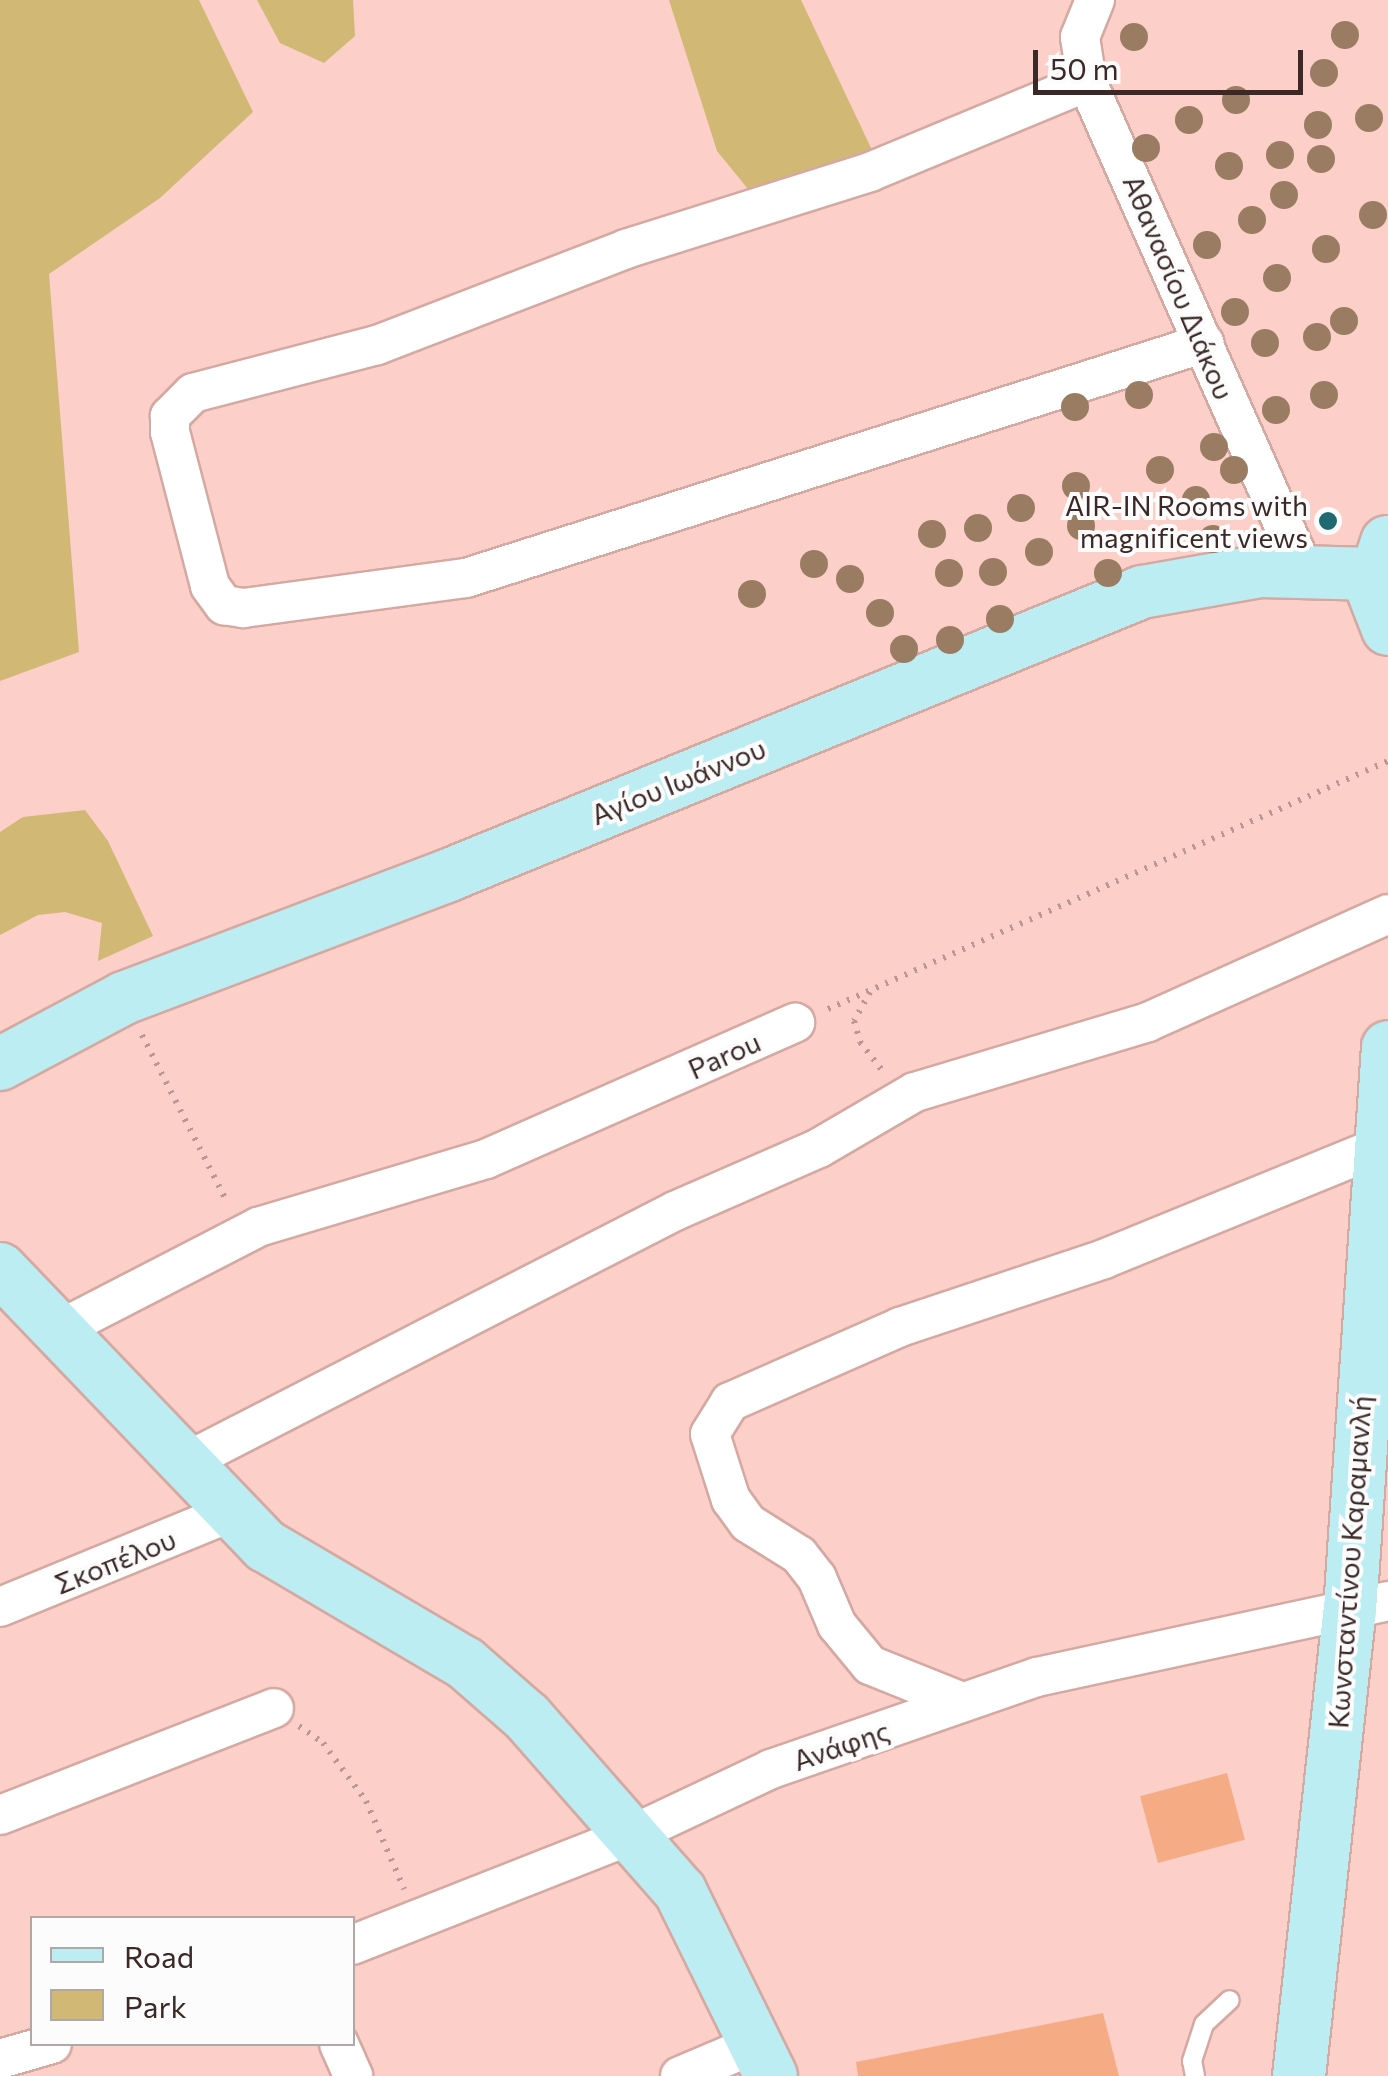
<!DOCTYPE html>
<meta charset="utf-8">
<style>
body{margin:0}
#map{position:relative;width:1388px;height:2076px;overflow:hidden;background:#fccfc8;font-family:Commissioner,sans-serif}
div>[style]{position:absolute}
.green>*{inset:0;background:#d1b875}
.building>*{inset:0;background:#f5ac84;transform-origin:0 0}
.path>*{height:6px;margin-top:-3px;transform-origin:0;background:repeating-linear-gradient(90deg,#ba9791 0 2.5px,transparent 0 10.5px)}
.roads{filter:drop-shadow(2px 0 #d4a9a2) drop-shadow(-2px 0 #d4a9a2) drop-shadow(0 2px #d4a9a2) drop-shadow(0 -2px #d4a9a2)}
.lane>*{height:18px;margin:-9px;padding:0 9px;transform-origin:9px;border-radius:9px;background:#fff}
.street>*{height:38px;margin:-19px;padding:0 19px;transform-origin:19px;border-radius:19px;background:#fff}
.secondary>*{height:52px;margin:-26px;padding:0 26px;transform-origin:26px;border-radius:26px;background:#bbedf3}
.trees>*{width:28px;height:28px;margin:-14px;border-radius:50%;background:#997c62}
.dots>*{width:28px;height:28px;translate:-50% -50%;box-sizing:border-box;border:5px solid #fcfcfc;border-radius:50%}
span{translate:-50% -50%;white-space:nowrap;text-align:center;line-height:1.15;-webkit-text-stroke:8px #fcfcfc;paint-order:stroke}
.street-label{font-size:28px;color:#3a2927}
.poi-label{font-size:28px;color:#3a2927}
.right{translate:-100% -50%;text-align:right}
.legend{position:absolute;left:30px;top:1916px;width:325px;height:130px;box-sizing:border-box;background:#fcfcfc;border:2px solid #aea8a7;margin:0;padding:12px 18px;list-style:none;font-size:30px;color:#3a2927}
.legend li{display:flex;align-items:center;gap:20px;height:50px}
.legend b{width:50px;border:2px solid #aea8a7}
.scale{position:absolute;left:1033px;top:50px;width:270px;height:45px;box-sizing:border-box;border:5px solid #3a2927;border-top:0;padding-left:12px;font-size:30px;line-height:35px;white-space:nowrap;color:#3a2927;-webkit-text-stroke:8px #fcfcfc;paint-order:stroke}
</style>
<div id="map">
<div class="green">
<div style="clip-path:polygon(0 0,199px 0,253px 112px,160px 198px,49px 274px,79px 652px,0 681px)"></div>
<div style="clip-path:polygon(257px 0,353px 0,355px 36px,324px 63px,280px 43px)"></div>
<div style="clip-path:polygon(669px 0,801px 0,872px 150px,757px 200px,717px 151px)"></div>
<div style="clip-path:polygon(85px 810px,108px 841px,153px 936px,98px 961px,102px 923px,65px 912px,38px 915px,0 935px,0 832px,23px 817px)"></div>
</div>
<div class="building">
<div style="left:1227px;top:1773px;width:69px;height:90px;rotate:75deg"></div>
<div style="clip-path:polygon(1103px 2013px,1119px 2076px,858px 2076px,856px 2062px)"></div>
</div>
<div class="path">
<div style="left:870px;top:992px;width:33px;rotate:119deg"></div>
<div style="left:854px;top:1021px;width:22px;rotate:74deg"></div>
<div style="left:860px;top:1042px;width:37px;rotate:52deg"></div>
<div style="left:828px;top:1009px;width:612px;rotate:-23.89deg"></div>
<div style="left:142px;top:1035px;width:187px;rotate:63deg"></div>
<div style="left:299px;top:1726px;width:29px;rotate:35deg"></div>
<div style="left:323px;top:1743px;width:72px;rotate:53.4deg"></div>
<div style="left:366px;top:1801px;width:96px;rotate:66.6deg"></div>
</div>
<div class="roads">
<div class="lane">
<div style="left:1195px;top:2076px;width:15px;rotate:-101deg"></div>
<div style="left:1192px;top:2061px;width:39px;rotate:-72deg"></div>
<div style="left:1204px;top:2024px;width:35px;rotate:-43deg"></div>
</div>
<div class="street">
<div style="left:1095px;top:0;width:40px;rotate:112deg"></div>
<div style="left:1080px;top:37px;width:46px;rotate:81.2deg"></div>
<div style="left:1087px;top:82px;width:535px;rotate:66.07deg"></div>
<div style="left:1087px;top:82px;width:235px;rotate:157.5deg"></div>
<div style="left:870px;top:172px;width:256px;rotate:162.5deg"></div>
<div style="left:626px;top:249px;width:267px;rotate:158.9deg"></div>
<div style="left:377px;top:345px;width:190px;rotate:165.4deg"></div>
<div style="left:193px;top:393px;width:33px;rotate:135deg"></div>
<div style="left:170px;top:416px;width:16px;rotate:90deg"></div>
<div style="left:170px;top:432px;width:159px;rotate:75.4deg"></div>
<div style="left:210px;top:586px;width:24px;rotate:54deg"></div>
<div style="left:224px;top:605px;width:20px;rotate:9deg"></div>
<div style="left:244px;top:608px;width:224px;rotate:-7.7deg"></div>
<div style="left:466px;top:578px;width:775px;rotate:-17.64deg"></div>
<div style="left:55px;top:1332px;width:229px;rotate:-27.3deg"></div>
<div style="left:258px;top:1227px;width:238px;rotate:-16.6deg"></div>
<div style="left:486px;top:1159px;width:338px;rotate:-23.8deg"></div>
<div style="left:182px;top:1464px;width:554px;rotate:-27.17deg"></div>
<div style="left:675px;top:1211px;width:157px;rotate:-23.6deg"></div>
<div style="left:819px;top:1148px;width:111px;rotate:-30.3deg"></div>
<div style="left:915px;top:1092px;width:243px;rotate:-16.7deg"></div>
<div style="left:1148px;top:1022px;width:263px;rotate:-24.2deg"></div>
<div style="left:0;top:1607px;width:248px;rotate:-22.3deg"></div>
<div style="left:962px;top:1702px;width:99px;rotate:-158.1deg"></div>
<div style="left:870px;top:1665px;width:52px;rotate:-129.5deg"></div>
<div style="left:837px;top:1625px;width:51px;rotate:-113.1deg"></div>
<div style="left:817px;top:1578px;width:29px;rotate:-128deg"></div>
<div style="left:799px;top:1555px;width:60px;rotate:-147.9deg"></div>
<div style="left:748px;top:1523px;width:29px;rotate:-126deg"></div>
<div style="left:731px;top:1500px;width:69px;rotate:-107.7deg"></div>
<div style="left:710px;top:1434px;width:38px;rotate:-58deg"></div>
<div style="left:730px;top:1402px;width:186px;rotate:-23.8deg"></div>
<div style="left:900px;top:1327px;width:215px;rotate:-18.4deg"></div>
<div style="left:1104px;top:1259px;width:297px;rotate:-22.2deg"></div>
<div style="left:0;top:1815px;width:294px;rotate:-21.3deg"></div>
<div style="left:352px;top:1945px;width:300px;rotate:-21.5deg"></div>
<div style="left:631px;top:1835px;width:155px;rotate:-25.2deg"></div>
<div style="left:771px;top:1769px;width:281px;rotate:-19.1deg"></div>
<div style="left:1037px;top:1677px;width:359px;rotate:-12.2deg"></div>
<div style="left:339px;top:2044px;width:35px;rotate:66deg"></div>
<div style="left:0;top:2059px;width:54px;rotate:-16.1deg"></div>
<div style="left:680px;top:2076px;width:85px;rotate:-22.9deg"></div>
</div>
<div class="secondary">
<div style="left:1387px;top:542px;width:48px;rotate:108.1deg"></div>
<div style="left:1372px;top:588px;width:44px;rotate:68.7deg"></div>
<div style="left:0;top:1064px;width:140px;rotate:-28deg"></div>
<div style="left:124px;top:998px;width:347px;rotate:-20.7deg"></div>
<div style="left:449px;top:875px;width:749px;rotate:-22.21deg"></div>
<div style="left:1142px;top:592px;width:121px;rotate:-10deg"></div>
<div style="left:1261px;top:571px;width:112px;rotate:1.5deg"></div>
<div style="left:0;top:1269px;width:384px;rotate:46.2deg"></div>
<div style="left:266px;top:1546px;width:231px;rotate:30.5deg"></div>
<div style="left:465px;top:1663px;width:82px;rotate:41.1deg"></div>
<div style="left:527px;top:1717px;width:232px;rotate:48.7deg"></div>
<div style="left:680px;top:1891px;width:206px;rotate:63.8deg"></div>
<div style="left:1299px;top:2076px;width:469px;rotate:-83.8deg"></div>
<div style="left:1350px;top:1610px;width:564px;rotate:-86.14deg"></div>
</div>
</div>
<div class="trees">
<div style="left:1345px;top:35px"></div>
<div style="left:1134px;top:37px"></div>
<div style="left:1324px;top:73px"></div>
<div style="left:1236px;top:100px"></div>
<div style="left:1369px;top:118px"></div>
<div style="left:1189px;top:120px"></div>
<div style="left:1318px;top:125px"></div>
<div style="left:1146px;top:148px"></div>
<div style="left:1280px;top:155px"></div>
<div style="left:1321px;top:159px"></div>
<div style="left:1229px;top:166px"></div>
<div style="left:1284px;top:195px"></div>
<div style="left:1373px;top:215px"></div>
<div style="left:1252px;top:220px"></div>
<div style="left:1207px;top:245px"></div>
<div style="left:1326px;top:249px"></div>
<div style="left:1277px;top:278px"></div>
<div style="left:1235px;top:312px"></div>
<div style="left:1344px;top:321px"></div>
<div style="left:1317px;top:337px"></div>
<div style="left:1265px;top:343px"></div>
<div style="left:1139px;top:395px"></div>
<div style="left:1324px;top:395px"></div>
<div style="left:1075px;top:407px"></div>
<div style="left:1276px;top:410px"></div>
<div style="left:1214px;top:447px"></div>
<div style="left:1160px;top:470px"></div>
<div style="left:1234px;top:470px"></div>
<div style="left:1076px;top:486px"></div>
<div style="left:1196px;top:500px"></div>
<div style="left:1021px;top:508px"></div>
<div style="left:1081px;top:526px"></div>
<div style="left:978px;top:528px"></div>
<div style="left:932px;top:534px"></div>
<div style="left:1213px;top:539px"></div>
<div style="left:1039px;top:552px"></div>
<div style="left:814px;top:564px"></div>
<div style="left:993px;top:572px"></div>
<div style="left:949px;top:573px"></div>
<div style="left:1108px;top:573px"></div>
<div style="left:850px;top:579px"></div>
<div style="left:752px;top:594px"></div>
<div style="left:880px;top:613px"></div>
<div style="left:1000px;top:619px"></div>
<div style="left:950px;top:640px"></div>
<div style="left:904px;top:649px"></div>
</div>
<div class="dots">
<div style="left:1328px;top:521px;background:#1f6973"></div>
</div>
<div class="street-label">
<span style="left:1179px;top:287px;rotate:67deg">Αθανασίου Διάκου</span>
<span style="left:678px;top:781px;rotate:-22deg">Αγίου Ιωάννου</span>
<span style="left:724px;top:1055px;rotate:-24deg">Parou</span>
<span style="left:115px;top:1561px;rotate:-22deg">Σκοπέλου</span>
<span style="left:1349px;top:1562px;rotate:-86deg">Κωνσταντίνου Καραμανλή</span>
<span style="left:841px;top:1745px;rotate:-19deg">Ανάφης</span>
</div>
<div class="poi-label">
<span class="right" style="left:1308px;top:521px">AIR-IN Rooms with<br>magnificent views</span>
</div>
<ul class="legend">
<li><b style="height:12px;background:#bbedf3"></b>Road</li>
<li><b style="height:28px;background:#d1b875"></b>Park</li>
</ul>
<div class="scale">50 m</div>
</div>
